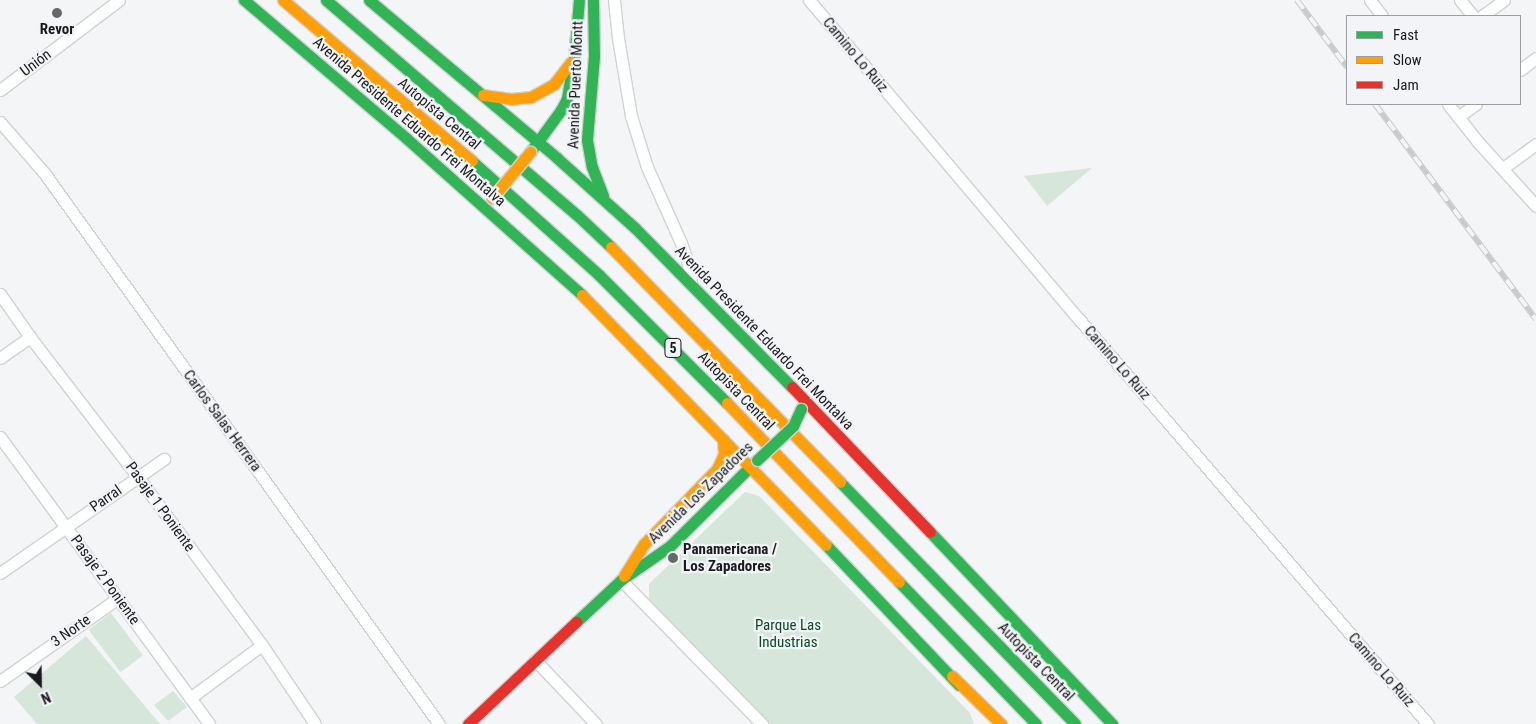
<!DOCTYPE html>
<meta charset="utf-8">
<style>
body{margin:0}
#map{position:relative;width:1536px;height:724px;overflow:hidden;background:#f3f5f7;font-family:"Roboto Condensed",sans-serif}
div>[style]{position:absolute}
.green>*{inset:0;background:#d6e6da;transform-origin:0 0}
.roads{filter:drop-shadow(1px 0 #d0d2d3) drop-shadow(-1px 0 #d0d2d3) drop-shadow(0 1px #d0d2d3) drop-shadow(0 -1px #d0d2d3)}
.street>*{height:11px;margin:-5.5px;padding:0 5.5px;transform-origin:5.5px;border-radius:5.5px;background:#fdfefe}
.fast>*{height:11px;margin:-5.5px;padding:0 5.5px;transform-origin:5.5px;border-radius:5.5px;background:#30b455}
.slow>*{height:11px;margin:-5.5px;padding:0 5.5px;transform-origin:5.5px;border-radius:5.5px;background:#ff9f0a}
.jam>*{height:11px;margin:-5.5px;padding:0 5.5px;transform-origin:5.5px;border-radius:5.5px;background:#e5322d}
.rail>*{height:5.5px;margin-top:-2.75px;transform-origin:0;background:repeating-linear-gradient(90deg,#f2f4f8 0 11px,#cacacc 0 22px);box-sizing:border-box;border-block:1px solid #cacacc}
.bridges{filter:drop-shadow(1px 0 #d0d2d3) drop-shadow(-1px 0 #d0d2d3) drop-shadow(0 1px #d0d2d3) drop-shadow(0 -1px #d0d2d3)}
.fast-bridge>*{height:11px;margin:-5.5px;padding:0 5.5px;transform-origin:5.5px;border-radius:5.5px;background:#30b455}
.slow-bridge>*{height:11px;margin:-5.5px;padding:0 5.5px;transform-origin:5.5px;border-radius:5.5px;background:#ff9f0a}
.dots>*{width:14px;height:14px;translate:-50% -50%;box-sizing:border-box;border:2px solid #f2f4f8;border-radius:50%}
span{translate:-50% -50%;white-space:nowrap;text-align:center;line-height:1.15;-webkit-text-stroke:4.5px #f2f4f8;paint-order:stroke}
.shield-label span{padding:1px 4px;background:#f2f4f8;border:1px solid;border-radius:4px;-webkit-text-stroke-width:0}
.shield-label{font-size:14px;color:#191a1b;font-weight:700}
.poi-label{font-size:15px;color:#191a1b;font-weight:700}
.left{translate:0 -50%;text-align:left}
.street-label{font-size:15px;color:#191a1b}
.park-label{font-size:15px;color:#024d1f}
.legend{position:absolute;left:1346px;top:15px;width:175px;height:90px;box-sizing:border-box;background:#f2f4f8;border:1px solid #9b9da0;margin:0;padding:6px 9px;list-style:none;font-size:15px;color:#191a1b}
.legend li{display:flex;align-items:center;gap:10px;height:25px}
.legend b{width:25px;border:1px solid #9b9da0}
.north{position:absolute;left:15px;top:659px;width:50px;height:50px;-webkit-text-stroke:4px #f2f4f8;paint-order:stroke;rotate:157deg;font-size:14px;font-weight:700;line-height:20px;text-align:center;color:#191a1b}
.north::after{content:'';display:block;margin:auto;width:18px;height:22px;background:#191a1b;clip-path:polygon(50% 0,100% 100%,50% 72%,0 100%)}
</style>
<div id="map">
<div class="green">
<div style="clip-path:polygon(1092px 168px,1047px 206px,1024px 176px)"></div>
<div style="clip-path:polygon(745px 492px,759px 496px,970px 713px,974px 724px,770px 724px,649px 599px,649px 584px)"></div>
<div style="left:111px;top:613px;width:53px;height:28px;rotate:53deg"></div>
<div style="clip-path:polygon(86px 636px,160px 724px,37px 724px,14px 697px)"></div>
<div style="clip-path:polygon(173px 691px,187px 707px,168px 721px,154px 705px)"></div>
</div>
<div class="roads">
<div class="street">
<div style="left:614px;top:0;width:38px;rotate:84deg"></div>
<div style="left:618px;top:38px;width:79px;rotate:80.5deg"></div>
<div style="left:631px;top:116px;width:53px;rotate:72.6deg"></div>
<div style="left:647px;top:167px;width:83px;rotate:65.9deg"></div>
<div style="left:681px;top:243px;width:21px;rotate:71deg"></div>
<div style="left:688px;top:263px;width:20px;rotate:81deg"></div>
<div style="left:809px;top:0;width:417px;rotate:49.8deg"></div>
<div style="left:1078px;top:318px;width:536px;rotate:49.24deg"></div>
<div style="left:1370px;top:0;width:20px;rotate:53deg"></div>
<div style="left:1460px;top:0;width:21px;rotate:51deg"></div>
<div style="left:1482px;top:16px;width:27px;rotate:-36deg"></div>
<div style="left:1520px;top:70px;width:20px;rotate:-37deg"></div>
<div style="left:0;top:90px;width:149px;rotate:-37.1deg"></div>
<div style="left:1448px;top:104px;width:48px;rotate:51.7deg"></div>
<div style="left:1478px;top:142px;width:86px;rotate:47.8deg"></div>
<div style="left:1458px;top:117px;width:22px;rotate:-36deg"></div>
<div style="left:0;top:122px;width:69px;rotate:49.1deg"></div>
<div style="left:45px;top:174px;width:677px;rotate:54.38deg"></div>
<div style="left:1503px;top:168px;width:41px;rotate:-36deg"></div>
<div style="left:0;top:294px;width:52px;rotate:55.1deg"></div>
<div style="left:30px;top:337px;width:177px;rotate:52.4deg"></div>
<div style="left:138px;top:477px;width:209px;rotate:53.6deg"></div>
<div style="left:262px;top:645px;width:95px;rotate:56.1deg"></div>
<div style="left:0;top:358px;width:37px;rotate:-35deg"></div>
<div style="left:0;top:437px;width:355px;rotate:53.9deg"></div>
<div style="left:0;top:573px;width:200px;rotate:-34.8deg"></div>
<div style="left:621px;top:580px;width:202px;rotate:45.6deg"></div>
<div style="left:535px;top:660px;width:88px;rotate:46.4deg"></div>
<div style="left:0;top:681px;width:144px;rotate:-35.1deg"></div>
<div style="left:190px;top:698px;width:89px;rotate:-36.4deg"></div>
</div>
<div class="fast">
<div style="left:244px;top:0;width:213px;rotate:40.4deg"></div>
<div style="left:406px;top:138px;width:236px;rotate:41.7deg"></div>
<div style="left:326px;top:0;width:330px;rotate:40.6deg"></div>
<div style="left:577px;top:215px;width:47px;rotate:43.3deg"></div>
<div style="left:369px;top:0;width:246px;rotate:40deg"></div>
<div style="left:557px;top:158px;width:105px;rotate:41.9deg"></div>
<div style="left:635px;top:228px;width:223px;rotate:45.4deg"></div>
<div style="left:593px;top:0;width:56px;rotate:89deg"></div>
<div style="left:594px;top:56px;width:84px;rotate:94.8deg"></div>
<div style="left:587px;top:140px;width:27px;rotate:80deg"></div>
<div style="left:592px;top:167px;width:31px;rotate:69deg"></div>
<div style="left:531px;top:151px;width:51px;rotate:-53.8deg"></div>
<div style="left:561px;top:110px;width:13px;rotate:-63deg"></div>
<div style="left:567px;top:98px;width:41px;rotate:-80.1deg"></div>
<div style="left:574px;top:58px;width:58px;rotate:-85.1deg"></div>
<div style="left:472px;top:161px;width:171px;rotate:41.9deg"></div>
<div style="left:599px;top:275px;width:181px;rotate:45deg"></div>
<div style="left:840px;top:482px;width:337px;rotate:45.8deg"></div>
<div style="left:930px;top:532px;width:265px;rotate:46.5deg"></div>
<div style="left:826px;top:545px;width:193px;rotate:46.5deg"></div>
<div style="left:899px;top:582px;width:197px;rotate:46deg"></div>
<div style="left:576px;top:622px;width:62px;rotate:-43deg"></div>
<div style="left:621px;top:580px;width:60px;rotate:-34.8deg"></div>
<div style="left:670px;top:546px;width:122px;rotate:-44.7deg"></div>
</div>
<div class="slow">
<div style="left:283px;top:0;width:248px;rotate:40.4deg"></div>
<div style="left:483px;top:95px;width:28px;rotate:8deg"></div>
<div style="left:511px;top:99px;width:20px;rotate:-6deg"></div>
<div style="left:531px;top:97px;width:26px;rotate:-29deg"></div>
<div style="left:554px;top:84px;width:28px;rotate:-52deg"></div>
<div style="left:611px;top:247px;width:328px;rotate:45.7deg"></div>
<div style="left:582px;top:295px;width:349px;rotate:45.7deg"></div>
<div style="left:727px;top:403px;width:248px;rotate:46.1deg"></div>
<div style="left:624px;top:576px;width:38px;rotate:-58deg"></div>
<div style="left:644px;top:544px;width:105px;rotate:-45.8deg"></div>
<div style="left:717px;top:469px;width:17px;rotate:-65deg"></div>
<div style="left:724px;top:454px;width:15px;rotate:-94deg"></div>
<div style="left:952px;top:676px;width:69px;rotate:44.4deg"></div>
</div>
<div class="jam">
<div style="left:792px;top:387px;width:200px;rotate:46.4deg"></div>
<div style="left:468px;top:724px;width:149px;rotate:-43.4deg"></div>
</div>
</div>
<div class="rail">
<div style="left:1297px;top:0;width:84px;rotate:53.3deg"></div>
<div style="left:1375px;top:104px;width:269px;rotate:53.2deg"></div>
</div>
<div class="bridges">
<div class="fast-bridge">
<div style="left:757px;top:460px;width:50px;rotate:-43.4deg"></div>
<div style="left:793px;top:426px;width:19px;rotate:-65deg"></div>
</div>
<div class="slow-bridge">
<div style="left:492px;top:198px;width:60px;rotate:-50.4deg"></div>
</div>
</div>
<div class="dots">
<div style="left:57px;top:13px;background:#656768"></div>
<div style="left:673px;top:558px;background:#656768"></div>
</div>
<div class="shield-label">
<span style="left:673px;top:348px">5</span>
</div>
<div class="poi-label">
<span style="left:57px;top:30px">Revor</span>
<span class="left" style="left:683px;top:558px">Panamericana /<br>Los Zapadores</span>
</div>
<div class="street-label">
<span style="left:855px;top:55px;rotate:50deg">Camino Lo Ruiz</span>
<span style="left:36px;top:63px;rotate:-37deg">Unión</span>
<span style="left:576px;top:85px;rotate:-88deg">Avenida Puerto Montt</span>
<span style="left:439px;top:114px;rotate:40deg">Autopista Central</span>
<span style="left:409px;top:122px;rotate:41deg">Avenida Presidente Eduardo Frei Montalva</span>
<span style="left:764px;top:338px;rotate:46deg">Avenida Presidente Eduardo Frei Montalva</span>
<span style="left:1117px;top:363px;rotate:49deg">Camino Lo Ruiz</span>
<span style="left:736px;top:391px;rotate:46deg">Autopista Central</span>
<span style="left:222px;top:421px;rotate:54deg">Carlos Salas Herrera</span>
<span style="left:701px;top:493px;rotate:-44deg">Avenida Los Zapadores</span>
<span style="left:106px;top:499px;rotate:-35deg">Parral</span>
<span style="left:160px;top:507px;rotate:54deg">Pasaje 1 Poniente</span>
<span style="left:105px;top:580px;rotate:54deg">Pasaje 2 Poniente</span>
<span style="left:71px;top:631px;rotate:-35deg">3 Norte</span>
<span style="left:1036px;top:662px;rotate:46deg">Autopista Central</span>
<span style="left:1381px;top:670px;rotate:49deg">Camino Lo Ruiz</span>
</div>
<div class="park-label">
<span style="left:788px;top:634px">Parque Las<br>Industrias</span>
</div>
<ul class="legend">
<li><b style="height:6px;background:#30b455"></b>Fast</li>
<li><b style="height:6px;background:#ff9f0a"></b>Slow</li>
<li><b style="height:6px;background:#e5322d"></b>Jam</li>
</ul>
<div class="north">N</div>
</div>
